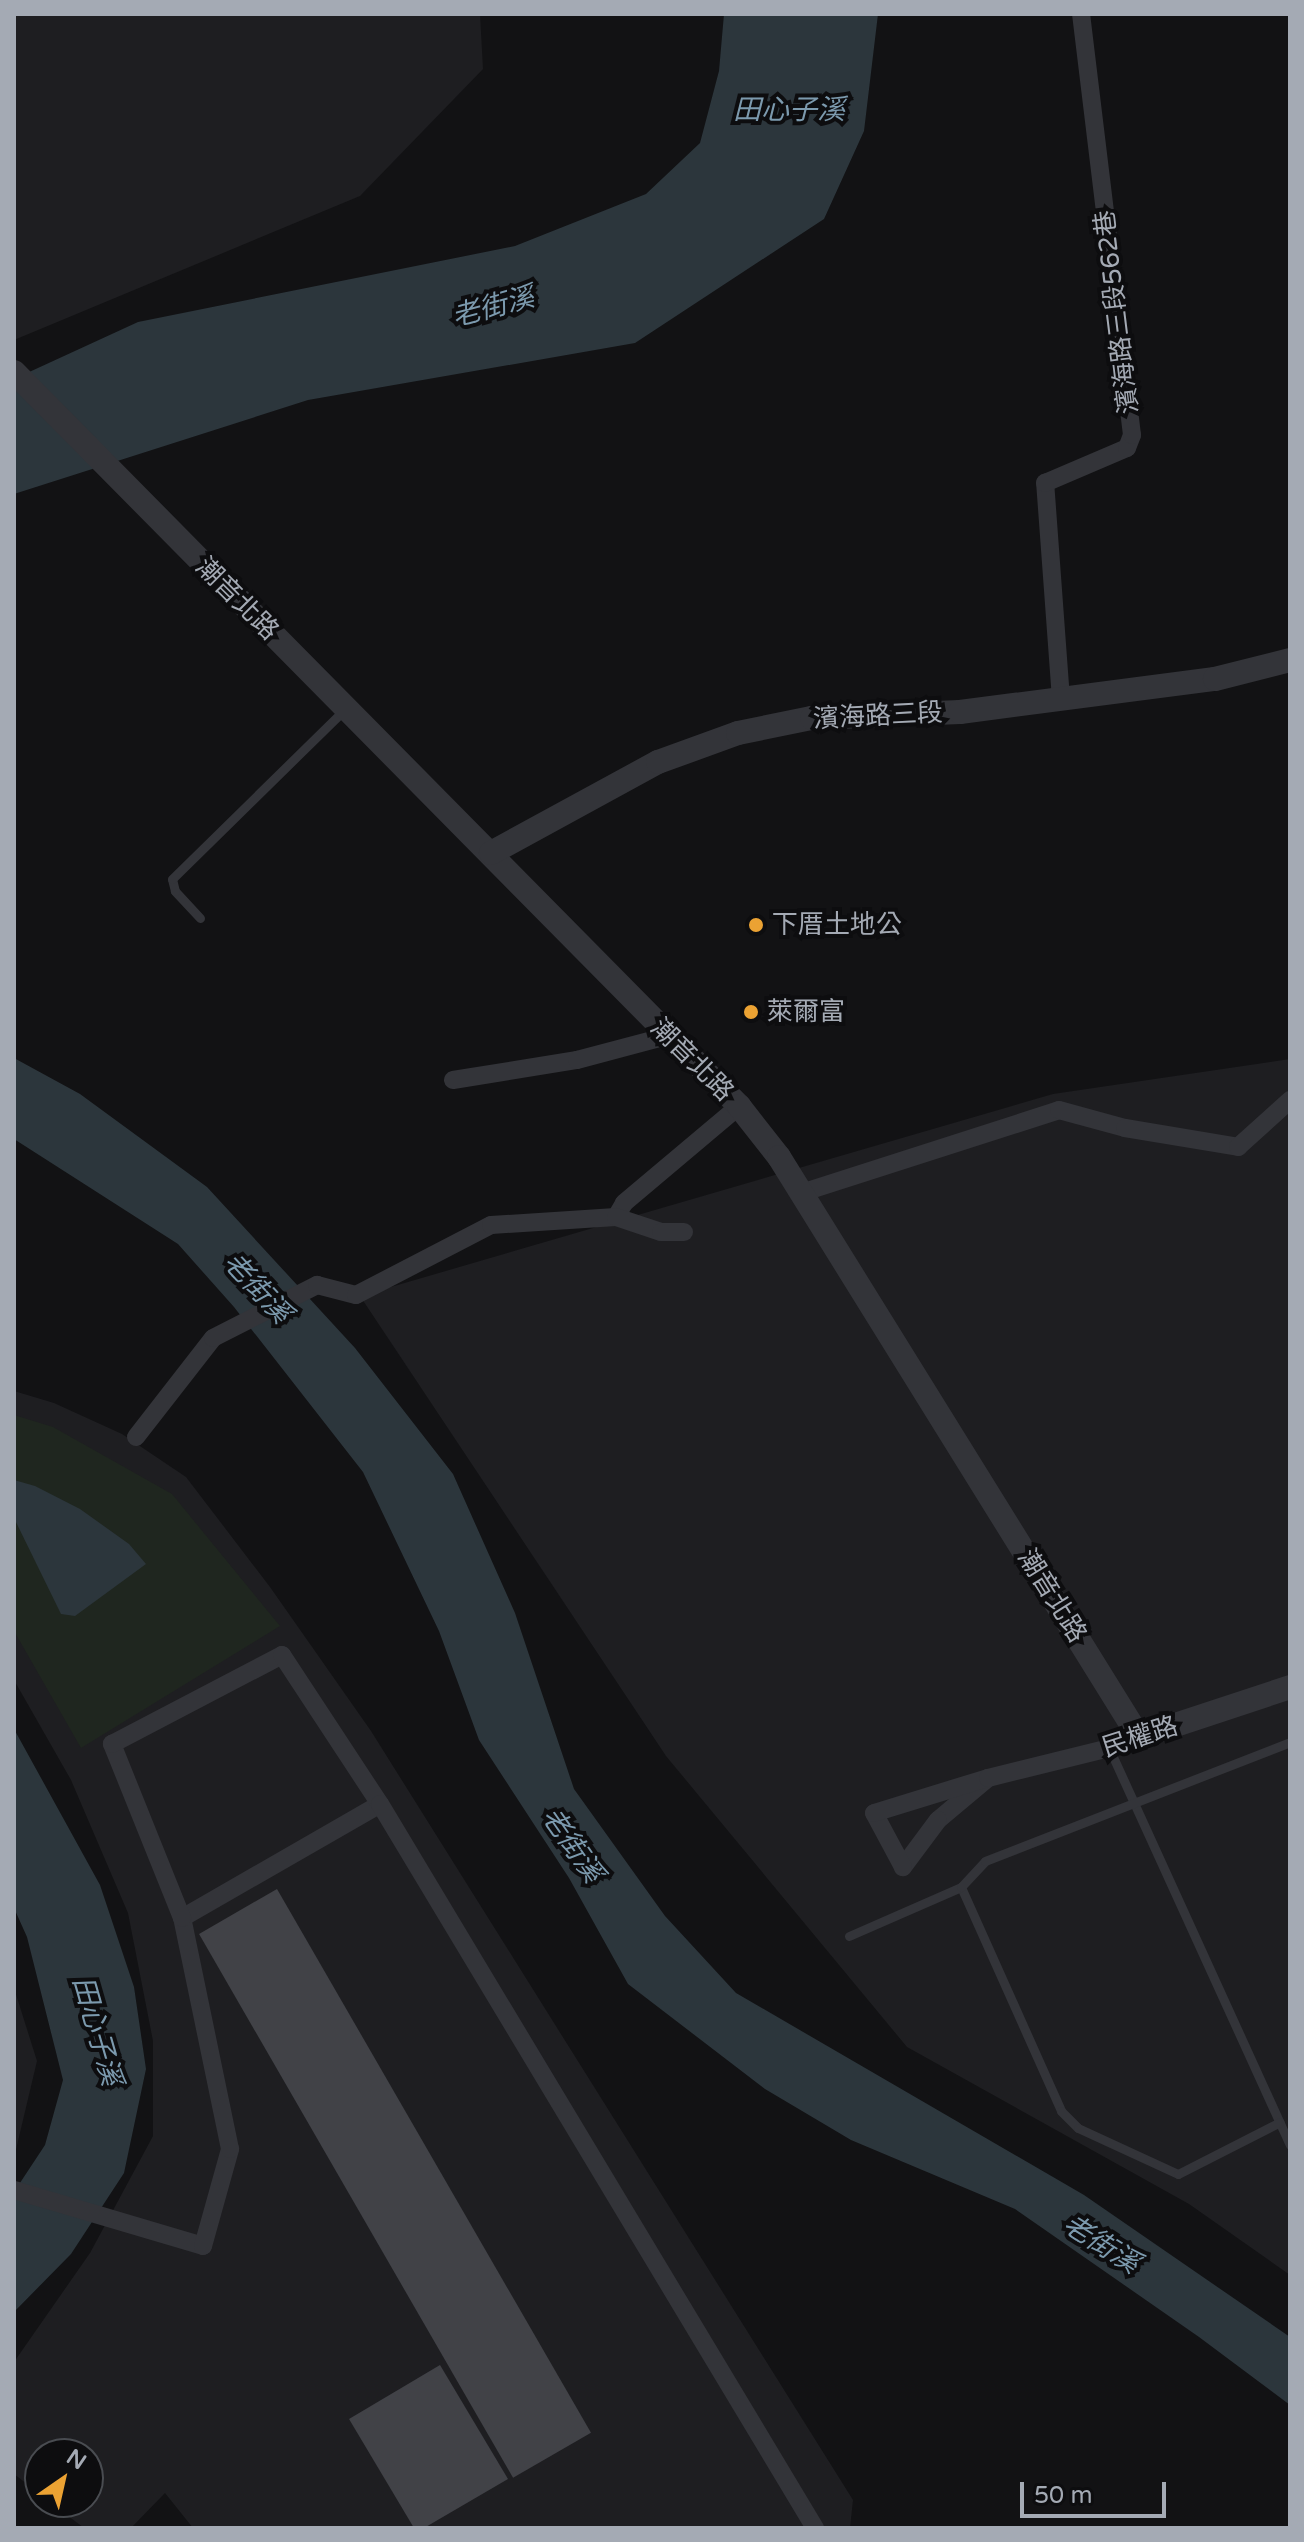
<!DOCTYPE html>
<meta charset="utf-8">
<style>
body{margin:0}
#map{position:relative;width:1304px;height:2542px;overflow:hidden;background:#121214;font-family:"Varela Round","Noto Sans TC",sans-serif}
div>[style]{position:absolute}
.built>*{inset:0;background:#1e1e21}
.green>*{inset:0;background:#1f261f}
.water>*{inset:0;background:#2c363c}
.building>*{inset:0;background:#414247;transform-origin:0 0}
.service>*{height:9px;margin:-4.5px;padding:0 4.5px;transform-origin:4.5px;border-radius:4.5px;background:#333439}
.minor>*{height:18px;margin:-9px;padding:0 9px;transform-origin:9px;border-radius:9px;background:#333439}
.tertiary>*{height:24px;margin:-12px;padding:0 12px;transform-origin:12px;border-radius:12px;background:#333439}
.dots>*{width:22px;height:22px;translate:-50% -50%;box-sizing:border-box;border:4px solid #0d0d0f;border-radius:50%}
span{translate:-50% -50%;white-space:nowrap;text-align:center;line-height:1.15;-webkit-text-stroke:8px #0d0d0f;paint-order:stroke}
.street-label{font-size:26px;color:#a4aab4}
.poi-label{font-size:26px;color:#a4aab4}
.left{translate:0 -50%;text-align:left}
.water-label{font-size:28px;color:#7c9aae;font-style:italic}
.frame{position:absolute;inset:0;border:16px solid #a4aab4;pointer-events:none}
.north{position:absolute;left:24px;top:2438px;width:80px;height:80px;box-sizing:border-box;background:#0d0d0f;border:2px solid #494c51;border-radius:50%;rotate:34deg;font-size:22px;font-weight:700;line-height:32px;text-align:center;color:#a4aab4}
.north::after{content:'';display:block;margin:auto;width:28px;height:36px;background:#eba233;clip-path:polygon(50% 0,100% 100%,50% 72%,0 100%)}
.scale{position:absolute;left:1020px;top:2482px;width:146px;height:36px;box-sizing:border-box;border:4px solid #a4aab4;border-top:0;padding-left:10px;font-size:24px;line-height:28px;white-space:nowrap;color:#a4aab4;-webkit-text-stroke:6px #0d0d0f;paint-order:stroke}
</style>
<div id="map">
<div class="built">
<div style="clip-path:polygon(14px 14px,480px 14px,483px 69px,360px 196px,14px 340px)"></div>
<div style="clip-path:polygon(1290px 1059px,1290px 2275px,1189px 2204px,907px 2047px,666px 1756px,360px 1296px,1053px 1094px)"></div>
<div style="clip-path:polygon(14px 1391px,54px 1403px,122px 1434px,186px 1477px,270px 1587px,371px 1731px,853px 2500px,850px 2528px,193px 2528px,165px 2493px,131px 2528px,84px 2528px,50px 2502px,88px 2502px,88px 2454px,40px 2454px,40px 2494px,14px 2474px,14px 2362px,90px 2253px,153px 2136px,153px 2041px,128px 1913px,71px 1780px,14px 1680px)"></div>
<div style="clip-path:polygon(14px 1988px,37px 2061px,14px 2158px)"></div>
</div>
<div class="green">
<div style="clip-path:polygon(14px 1415px,53px 1427px,172px 1494px,280px 1626px,81px 1748px,14px 1631px)"></div>
</div>
<div class="water">
<div style="clip-path:polygon(724px 14px,878px 14px,864px 131px,824px 219px,635px 343px,308px 400px,14px 494px,14px 379px,138px 322px,515px 246px,646px 194px,700px 143px,719px 71px)"></div>
<div style="clip-path:polygon(14px 1058px,80px 1094px,207px 1187px,355px 1348px,453px 1474px,515px 1613px,574px 1789px,665px 1916px,736px 1993px,1084px 2195px,1290px 2337px,1290px 2405px,1199px 2337px,1015px 2209px,851px 2140px,765px 2089px,628px 1984px,569px 1878px,479px 1740px,439px 1631px,363px 1472px,234px 1307px,178px 1244px,14px 1139px)"></div>
<div style="clip-path:polygon(14px 1480px,35px 1486px,80px 1509px,129px 1544px,146px 1564px,75px 1616px,61px 1614px,14px 1518px)"></div>
<div style="clip-path:polygon(14px 1729px,100px 1885px,134px 1987px,146px 2069px,124px 2173px,71px 2254px,14px 2312px,14px 2192px,45px 2145px,63px 2080px,27px 1937px,14px 1908px)"></div>
</div>
<div class="building">
<div style="left:277px;top:1889px;width:628px;height:90px;rotate:60deg"></div>
<div style="clip-path:polygon(440px 2365px,508px 2479px,424px 2528px,414px 2528px,349px 2419px)"></div>
</div>
<div class="service">
<div style="left:200px;top:918px;width:37px;rotate:-133deg"></div>
<div style="left:175px;top:891px;width:12px;rotate:-104deg"></div>
<div style="left:172px;top:879px;width:243px;rotate:-44.5deg"></div>
<div style="left:1109px;top:1748px;width:436px;rotate:65.5deg"></div>
<div style="left:961px;top:1887px;width:245px;rotate:65.9deg"></div>
<div style="left:1061px;top:2111px;width:24px;rotate:45deg"></div>
<div style="left:1078px;top:2128px;width:110px;rotate:24.7deg"></div>
<div style="left:1178px;top:2174px;width:114px;rotate:-27deg"></div>
<div style="left:849px;top:1936px;width:122px;rotate:-23.6deg"></div>
<div style="left:961px;top:1887px;width:35px;rotate:-47deg"></div>
<div style="left:985px;top:1861px;width:327px;rotate:-21.3deg"></div>
</div>
<div class="minor">
<div style="left:1061px;top:699px;width:217px;rotate:-94.2deg"></div>
<div style="left:1045px;top:483px;width:89px;rotate:-23.1deg"></div>
<div style="left:1127px;top:448px;width:14px;rotate:-69deg"></div>
<div style="left:1132px;top:435px;width:424px;rotate:-96.9deg"></div>
<div style="left:453px;top:1080px;width:126px;rotate:-9.2deg"></div>
<div style="left:577px;top:1060px;width:93px;rotate:-14.9deg"></div>
<div style="left:801px;top:1193px;width:271px;rotate:-17.8deg"></div>
<div style="left:1059px;top:1110px;width:68px;rotate:15.3deg"></div>
<div style="left:1125px;top:1128px;width:115px;rotate:9.5deg"></div>
<div style="left:1238px;top:1147px;width:70px;rotate:-42.1deg"></div>
<div style="left:616px;top:1217px;width:16px;rotate:-60deg"></div>
<div style="left:624px;top:1203px;width:150px;rotate:-40.1deg"></div>
<div style="left:136px;top:1437px;width:125px;rotate:-52.1deg"></div>
<div style="left:213px;top:1338px;width:117px;rotate:-27deg"></div>
<div style="left:317px;top:1285px;width:40px;rotate:14.4deg"></div>
<div style="left:356px;top:1295px;width:152px;rotate:-27.4deg"></div>
<div style="left:491px;top:1225px;width:125px;rotate:-3.7deg"></div>
<div style="left:616px;top:1217px;width:47px;rotate:18.4deg"></div>
<div style="left:661px;top:1232px;width:23px"></div>
<div style="left:988px;top:1778px;width:65px;rotate:140deg"></div>
<div style="left:938px;top:1820px;width:59px;rotate:126.7deg"></div>
<div style="left:903px;top:1867px;width:61px;rotate:-118.2deg"></div>
<div style="left:874px;top:1813px;width:119px;rotate:-17.1deg"></div>
<div style="left:988px;top:1778px;width:125px;rotate:-13.9deg"></div>
<div style="left:1109px;top:1748px;width:32px;rotate:-20deg"></div>
<div style="left:182px;top:1918px;width:228px;rotate:-29.9deg"></div>
<div style="left:14px;top:2190px;width:197px;rotate:16.5deg"></div>
<div style="left:203px;top:2246px;width:101px;rotate:-74.4deg"></div>
<div style="left:230px;top:2149px;width:236px;rotate:-101.7deg"></div>
<div style="left:182px;top:1918px;width:188px;rotate:-111.9deg"></div>
<div style="left:112px;top:1744px;width:192px;rotate:-27.6deg"></div>
<div style="left:282px;top:1655px;width:178px;rotate:56.7deg"></div>
<div style="left:380px;top:1804px;width:845px;rotate:59deg"></div>
</div>
<div class="tertiary">
<div style="left:14px;top:372px;width:1032px;rotate:45.35deg"></div>
<div style="left:739px;top:1106px;width:65px;rotate:51.9deg"></div>
<div style="left:779px;top:1157px;width:683px;rotate:58.17deg"></div>
<div style="left:1139px;top:1737px;width:159px;rotate:-18.3deg"></div>
<div style="left:491px;top:853px;width:190px;rotate:-28.6deg"></div>
<div style="left:658px;top:762px;width:85px;rotate:-19.9deg"></div>
<div style="left:738px;top:733px;width:76px;rotate:-11.5deg"></div>
<div style="left:812px;top:718px;width:148px;rotate:-2.3deg"></div>
<div style="left:960px;top:712px;width:257px;rotate:-7.4deg"></div>
<div style="left:1215px;top:679px;width:77px;rotate:-14.2deg"></div>
</div>
<div class="dots">
<div style="left:756px;top:925px;background:#eba233"></div>
<div style="left:751px;top:1012px;background:#eba233"></div>
</div>
<div class="street-label">
<span style="left:1117px;top:312px;rotate:-97deg">濱海路三段562巷</span>
<span style="left:237px;top:599px;rotate:45deg">潮音北路</span>
<span style="left:878px;top:716px;rotate:-3deg">濱海路三段</span>
<span style="left:692px;top:1060px;rotate:45deg">潮音北路</span>
<span style="left:1052px;top:1596px;rotate:58deg">潮音北路</span>
<span style="left:1140px;top:1737px;rotate:-18deg">民權路</span>
</div>
<div class="poi-label">
<span class="left" style="left:772px;top:925px">下厝土地公</span>
<span class="left" style="left:767px;top:1012px">萊爾富</span>
</div>
<div class="water-label">
<span style="left:789px;top:110px">田心子溪</span>
<span style="left:493px;top:307px;rotate:-15deg">老街溪</span>
<span style="left:257px;top:1288px;rotate:47deg">老街溪</span>
<span style="left:572px;top:1845px;rotate:55deg">老街溪</span>
<span style="left:97px;top:2031px;rotate:74deg">田心子溪</span>
<span style="left:1101px;top:2244px;rotate:32deg">老街溪</span>
</div>
<div class="frame"></div>
<div class="north">N</div>
<div class="scale">50 m</div>
</div>
